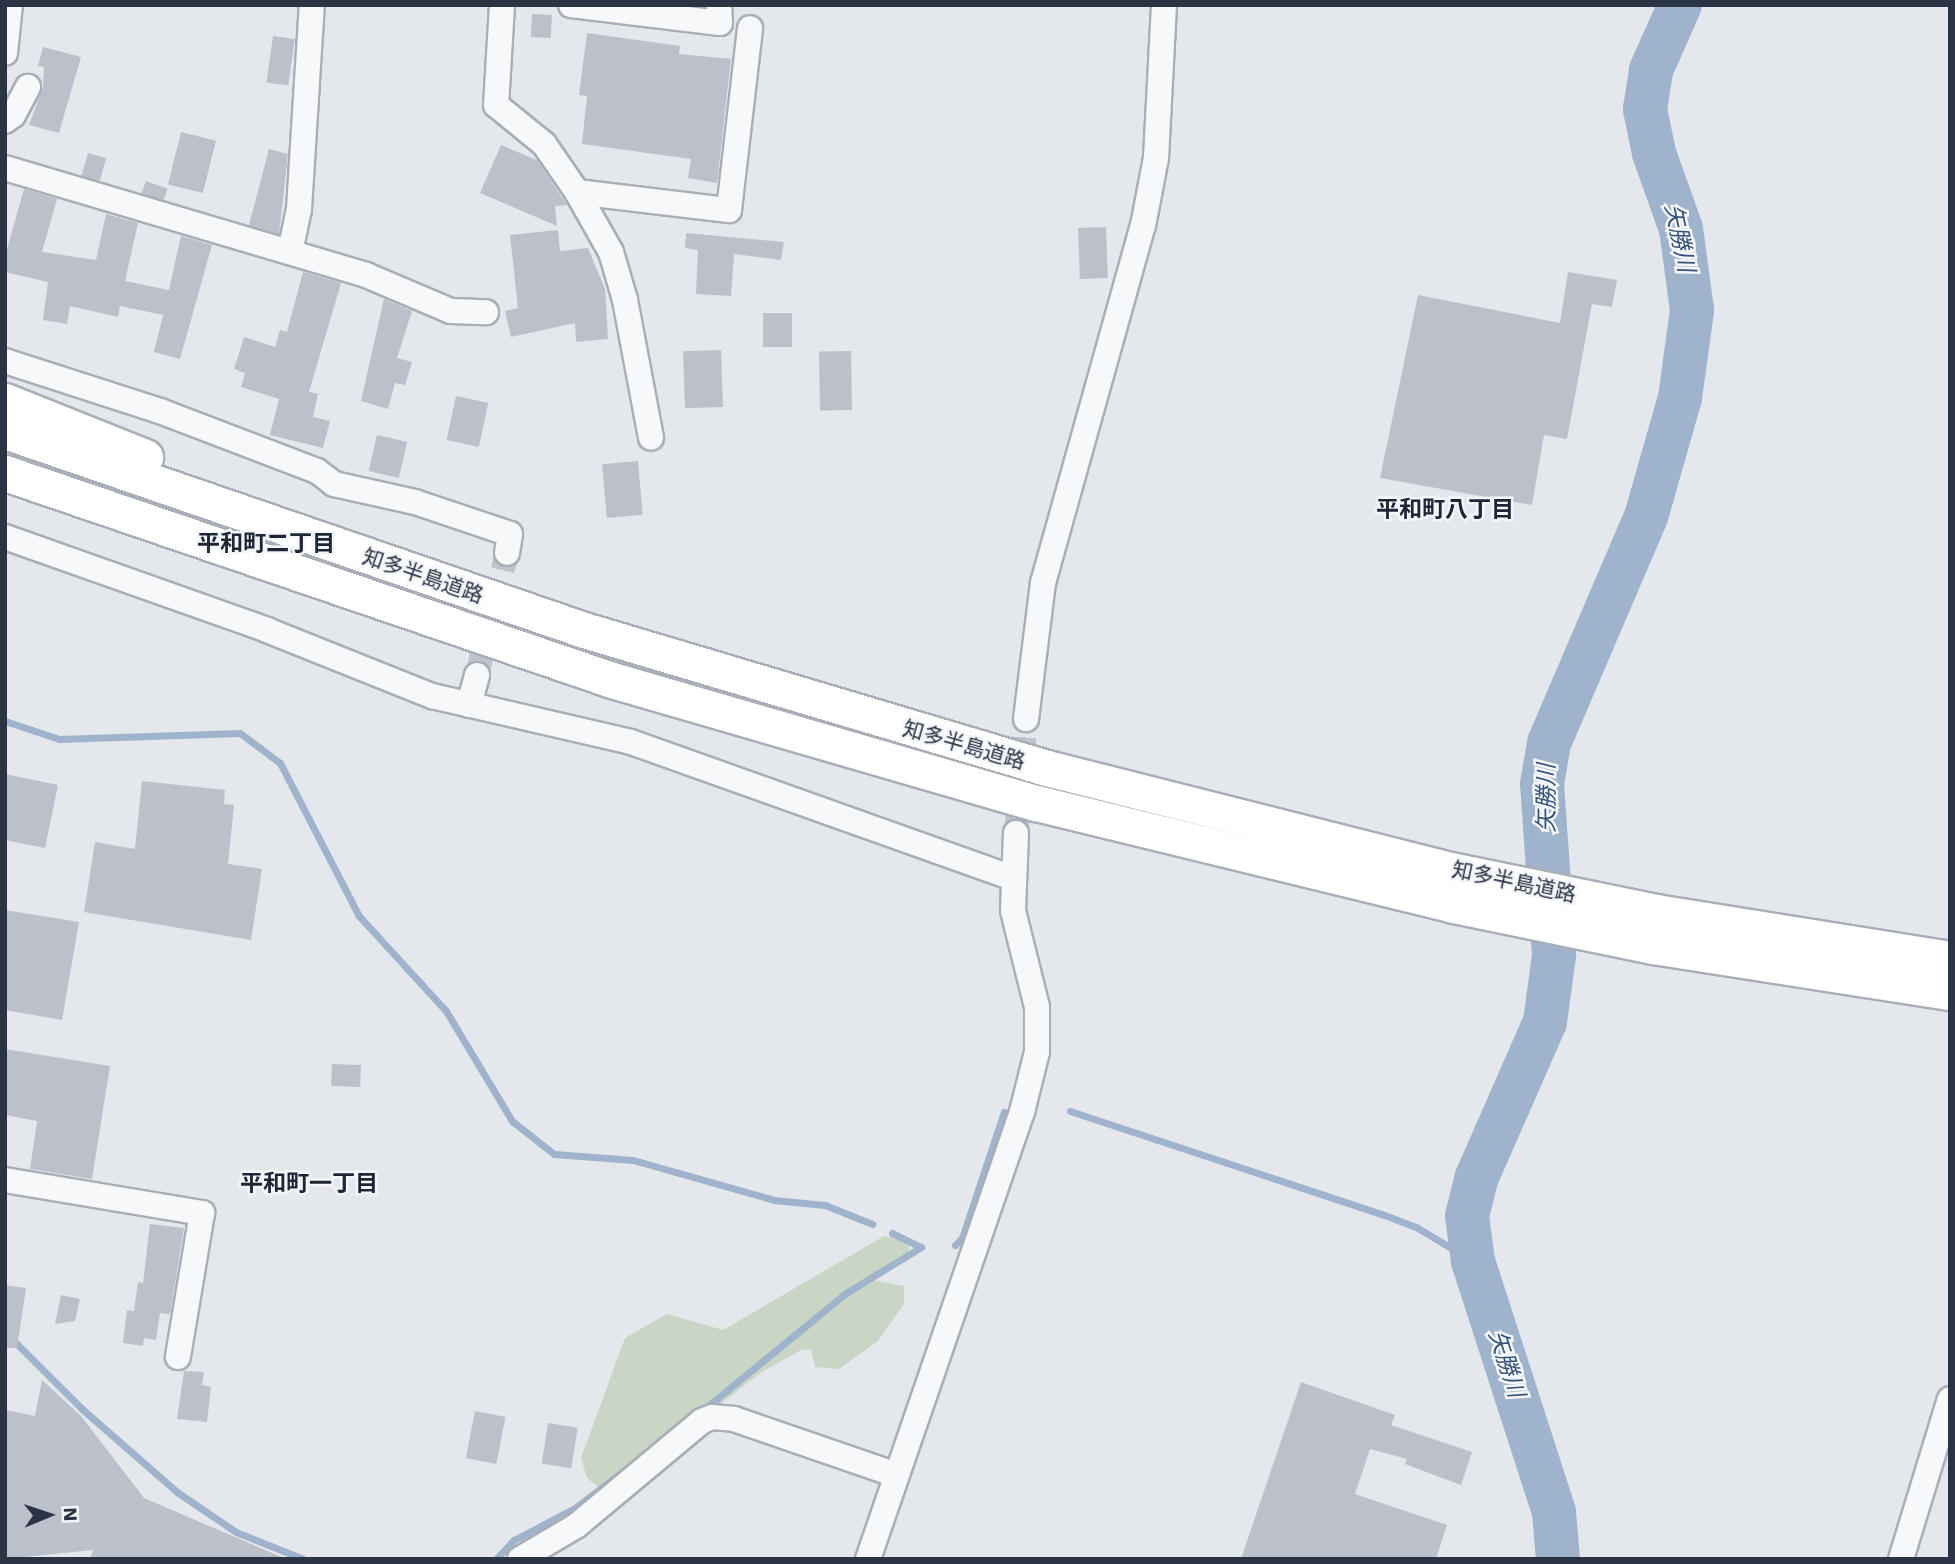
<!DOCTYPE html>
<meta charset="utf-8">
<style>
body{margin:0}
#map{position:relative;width:1955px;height:1564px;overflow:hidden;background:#e4e7ec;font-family:"Work Sans","Noto Sans JP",sans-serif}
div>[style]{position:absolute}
.green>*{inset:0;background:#c9d6c5}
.stream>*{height:7px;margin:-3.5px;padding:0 3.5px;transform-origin:3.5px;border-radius:3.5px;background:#9fb4cc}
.river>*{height:44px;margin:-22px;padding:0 22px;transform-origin:22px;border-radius:22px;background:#9fb4cc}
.building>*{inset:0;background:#bbc0ca;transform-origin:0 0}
.minor-tunnel>*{height:24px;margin-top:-12px;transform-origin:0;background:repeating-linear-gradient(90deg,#bfc3cb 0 24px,transparent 0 36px)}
.roads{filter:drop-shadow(2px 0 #a9aeb7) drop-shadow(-2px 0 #a9aeb7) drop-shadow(0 2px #a9aeb7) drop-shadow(0 -2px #a9aeb7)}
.minor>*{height:24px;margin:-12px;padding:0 12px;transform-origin:12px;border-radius:12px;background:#f7f8fa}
.highway>*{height:35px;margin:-17.5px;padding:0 17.5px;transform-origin:17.5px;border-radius:17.5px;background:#fff}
span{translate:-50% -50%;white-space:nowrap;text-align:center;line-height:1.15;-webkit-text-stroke:5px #f4f6f9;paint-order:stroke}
.street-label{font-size:21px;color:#2b3445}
.water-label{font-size:23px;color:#34527a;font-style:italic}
.neighbourhood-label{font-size:23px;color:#1d2536;font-weight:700}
.frame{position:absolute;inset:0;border:7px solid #2b3445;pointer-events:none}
.north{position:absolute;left:14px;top:1480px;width:70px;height:70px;-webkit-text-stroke:5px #f4f6f9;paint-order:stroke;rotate:88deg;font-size:19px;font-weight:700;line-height:28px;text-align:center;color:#2b3445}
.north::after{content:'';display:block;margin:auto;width:24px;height:32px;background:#2b3445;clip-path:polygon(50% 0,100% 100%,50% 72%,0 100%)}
</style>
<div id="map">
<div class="green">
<div style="clip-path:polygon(884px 1236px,909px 1241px,909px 1251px,865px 1279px,904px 1286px,904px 1304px,878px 1341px,839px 1369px,815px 1367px,811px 1349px,801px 1350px,762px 1372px,615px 1485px,602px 1490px,587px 1478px,581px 1458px,625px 1338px,667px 1314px,723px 1330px)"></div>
</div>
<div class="stream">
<div style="left:5px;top:721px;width:57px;rotate:18.4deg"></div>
<div style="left:59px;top:739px;width:181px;rotate:-1.9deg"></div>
<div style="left:240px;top:733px;width:50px;rotate:36.9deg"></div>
<div style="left:280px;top:763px;width:172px;rotate:62.7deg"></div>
<div style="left:359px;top:916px;width:129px;rotate:47.5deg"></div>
<div style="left:446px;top:1011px;width:128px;rotate:59deg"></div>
<div style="left:512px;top:1121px;width:53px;rotate:38.2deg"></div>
<div style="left:554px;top:1154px;width:79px;rotate:4.3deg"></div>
<div style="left:633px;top:1160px;width:147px;rotate:15.8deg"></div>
<div style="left:774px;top:1200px;width:51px;rotate:5.6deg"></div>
<div style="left:825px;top:1205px;width:51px;rotate:22deg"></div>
<div style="left:1070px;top:1111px;width:329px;rotate:18.3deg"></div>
<div style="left:1382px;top:1214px;width:36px;rotate:21deg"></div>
<div style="left:1416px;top:1227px;width:66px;rotate:30.8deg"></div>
<div style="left:892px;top:1233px;width:32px;rotate:26deg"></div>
<div style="left:955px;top:1245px;width:10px;rotate:-45deg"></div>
<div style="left:962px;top:1238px;width:133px;rotate:-71.6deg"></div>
<div style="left:9px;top:1343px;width:8px;rotate:7deg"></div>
<div style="left:17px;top:1344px;width:92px;rotate:45deg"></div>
<div style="left:82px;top:1409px;width:126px;rotate:41.1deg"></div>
<div style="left:177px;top:1492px;width:71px;rotate:34.1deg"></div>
<div style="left:236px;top:1532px;width:72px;rotate:21.9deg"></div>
<div style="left:703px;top:1410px;width:185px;rotate:-39.3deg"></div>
<div style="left:846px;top:1293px;width:88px;rotate:-31.5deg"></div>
<div style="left:496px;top:1559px;width:26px;rotate:-47deg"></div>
<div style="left:514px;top:1540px;width:69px;rotate:-27.7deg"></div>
<div style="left:575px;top:1508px;width:54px;rotate:-37.5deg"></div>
</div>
<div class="river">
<div style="left:1558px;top:1559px;width:47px;rotate:-94.9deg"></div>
<div style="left:1554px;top:1512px;width:264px;rotate:-107.9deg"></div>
<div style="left:1473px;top:1261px;width:45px;rotate:-97.6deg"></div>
<div style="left:1467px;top:1216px;width:38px;rotate:-76deg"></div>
<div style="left:1476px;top:1179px;width:171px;rotate:-66.3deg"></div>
<div style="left:1545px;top:1022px;width:68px;rotate:-82.3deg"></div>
<div style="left:1554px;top:955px;width:171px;rotate:-94deg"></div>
<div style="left:1542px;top:784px;width:42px;rotate:-80.3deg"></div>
<div style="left:1549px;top:743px;width:246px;rotate:-66.8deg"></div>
<div style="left:1646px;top:517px;width:124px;rotate:-74.1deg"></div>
<div style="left:1680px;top:398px;width:89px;rotate:-82.2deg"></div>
<div style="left:1692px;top:310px;width:82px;rotate:-97.7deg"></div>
<div style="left:1681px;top:229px;width:81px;rotate:-109.6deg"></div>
<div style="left:1654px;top:153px;width:45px;rotate:-101.6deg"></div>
<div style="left:1645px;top:109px;width:39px;rotate:-81deg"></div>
<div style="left:1651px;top:70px;width:71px;rotate:-66deg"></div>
</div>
<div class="building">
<div style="left:532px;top:14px;width:20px;height:23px;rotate:3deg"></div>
<div style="clip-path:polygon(587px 33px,680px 46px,679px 54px,731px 59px,717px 183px,688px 178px,691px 159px,582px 144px,587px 96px,579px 95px)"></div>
<div style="left:273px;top:36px;width:22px;height:47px;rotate:8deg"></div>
<div style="clip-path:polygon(43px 47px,81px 57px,59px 133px,29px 125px,43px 87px,44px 67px,38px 66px)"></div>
<div style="left:181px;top:132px;width:36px;height:54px;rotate:14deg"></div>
<div style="clip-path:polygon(501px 145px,537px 160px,567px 205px,555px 206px,557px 226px,480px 193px)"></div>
<div style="clip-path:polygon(269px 149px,288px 154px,279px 234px,249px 225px)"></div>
<div style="left:88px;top:153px;width:19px;height:24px;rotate:16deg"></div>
<div style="left:146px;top:181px;width:23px;height:13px;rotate:20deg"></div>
<div style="clip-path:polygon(24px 189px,57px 199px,42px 252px,96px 260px,106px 214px,138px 223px,125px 281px,169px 290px,181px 236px,212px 245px,180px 359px,154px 352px,163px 315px,120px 306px,118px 317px,70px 306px,67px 324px,43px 320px,48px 282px,5px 272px,5px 256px)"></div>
<div style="left:1106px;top:227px;width:51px;height:28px;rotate:88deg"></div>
<div style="clip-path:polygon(558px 230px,560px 251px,588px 248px,605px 289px,608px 339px,576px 342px,575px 323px,511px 337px,505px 311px,518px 308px,510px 235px)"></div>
<div style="clip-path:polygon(686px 233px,784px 242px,781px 260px,734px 254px,731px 296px,696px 294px,698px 250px,685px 248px)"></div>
<div style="clip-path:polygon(303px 272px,341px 283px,309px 392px,318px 394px,313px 417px,330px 421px,323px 448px,270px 435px,279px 399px,241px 387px,245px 373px,234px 369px,244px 337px,275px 347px,280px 330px,287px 332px)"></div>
<div style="clip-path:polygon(1568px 272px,1617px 280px,1612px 307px,1592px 304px,1567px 439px,1544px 435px,1532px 505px,1380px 478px,1418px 295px,1560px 323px)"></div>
<div style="clip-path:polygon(384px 299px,412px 311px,397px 358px,412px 362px,405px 385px,395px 383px,388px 409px,361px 401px)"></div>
<div style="left:763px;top:313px;width:29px;height:34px"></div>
<div style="left:721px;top:350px;width:57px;height:38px;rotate:88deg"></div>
<div style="left:851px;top:351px;width:59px;height:32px;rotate:89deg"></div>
<div style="left:456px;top:396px;width:33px;height:45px;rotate:12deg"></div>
<div style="left:377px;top:435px;width:31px;height:37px;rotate:13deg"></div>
<div style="left:638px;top:461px;width:54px;height:36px;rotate:85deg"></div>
<div style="clip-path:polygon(5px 774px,58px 785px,45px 848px,5px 840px)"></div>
<div style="clip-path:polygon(142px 781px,225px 790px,224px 804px,234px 805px,228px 864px,262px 869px,251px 940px,84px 912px,95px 842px,135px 849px)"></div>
<div style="clip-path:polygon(5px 910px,79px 922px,62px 1020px,5px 1010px)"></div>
<div style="clip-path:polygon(5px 1049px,110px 1066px,92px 1179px,30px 1169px,37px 1121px,5px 1115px)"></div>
<div style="left:332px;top:1064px;width:29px;height:22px;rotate:2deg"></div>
<div style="clip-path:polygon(150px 1224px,184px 1228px,170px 1314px,160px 1313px,156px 1340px,144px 1338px,143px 1346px,123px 1343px,127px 1310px,134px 1311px,138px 1282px,143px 1283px)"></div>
<div style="clip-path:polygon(5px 1285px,26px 1288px,17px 1348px,5px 1348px)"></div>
<div style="clip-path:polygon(61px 1295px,80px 1299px,75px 1321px,55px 1324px)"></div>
<div style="clip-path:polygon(184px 1371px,204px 1372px,202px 1385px,211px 1387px,207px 1422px,177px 1419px)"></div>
<div style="clip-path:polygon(42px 1380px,81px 1416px,144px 1498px,286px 1559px,90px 1559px,93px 1550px,5px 1559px,5px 1410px,35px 1416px)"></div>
<div style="clip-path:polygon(1301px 1382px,1395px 1415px,1391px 1425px,1472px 1452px,1461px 1485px,1405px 1464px,1407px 1459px,1370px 1449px,1355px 1494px,1447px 1525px,1436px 1559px,1241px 1559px)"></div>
<div style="left:475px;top:1411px;width:31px;height:48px;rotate:11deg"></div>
<div style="left:548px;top:1423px;width:30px;height:41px;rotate:9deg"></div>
</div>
<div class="minor-tunnel">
<div style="left:477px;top:675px;width:126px;rotate:-76.2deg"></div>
<div style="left:1016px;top:833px;width:114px;rotate:-85deg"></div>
</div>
<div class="roads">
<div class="minor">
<div style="left:502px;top:5px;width:100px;rotate:93.4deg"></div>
<div style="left:496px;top:105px;width:62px;rotate:39.1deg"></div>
<div style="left:544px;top:144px;width:58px;rotate:55.5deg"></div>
<div style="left:577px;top:192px;width:153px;rotate:6.8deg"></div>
<div style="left:729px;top:210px;width:183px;rotate:-83.4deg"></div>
<div style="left:571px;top:5px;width:150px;rotate:6.9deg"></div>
<div style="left:720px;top:23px;width:18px;rotate:-93deg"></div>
<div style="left:5px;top:53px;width:48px;rotate:-84.1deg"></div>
<div style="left:5px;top:121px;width:10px;rotate:-37deg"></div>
<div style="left:13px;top:115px;width:32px;rotate:-62deg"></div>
<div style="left:5px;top:168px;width:377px;rotate:16.5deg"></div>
<div style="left:366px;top:275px;width:92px;rotate:23deg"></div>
<div style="left:451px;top:311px;width:35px;rotate:2deg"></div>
<div style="left:577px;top:192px;width:69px;rotate:60.5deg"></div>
<div style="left:611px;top:252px;width:50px;rotate:73.7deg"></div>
<div style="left:625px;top:300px;width:140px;rotate:79.3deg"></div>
<div style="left:290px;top:252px;width:44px;rotate:-78.2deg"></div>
<div style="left:299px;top:209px;width:204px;rotate:-86.4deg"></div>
<div style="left:5px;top:361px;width:163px;rotate:17.9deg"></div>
<div style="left:160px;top:411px;width:168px;rotate:20.9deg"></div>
<div style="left:317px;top:471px;width:21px;rotate:37deg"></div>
<div style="left:334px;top:484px;width:83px;rotate:12.5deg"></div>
<div style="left:415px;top:502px;width:100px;rotate:18.6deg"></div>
<div style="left:510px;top:534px;width:19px;rotate:99deg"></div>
<div style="left:5px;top:537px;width:278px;rotate:19.5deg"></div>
<div style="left:267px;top:630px;width:178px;rotate:21.8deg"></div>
<div style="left:432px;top:696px;width:204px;rotate:13deg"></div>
<div style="left:631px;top:742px;width:403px;rotate:19.6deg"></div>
<div style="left:469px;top:705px;width:31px;rotate:-75deg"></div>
<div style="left:1026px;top:719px;width:137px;rotate:-82.9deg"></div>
<div style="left:1043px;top:583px;width:371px;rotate:-74.4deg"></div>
<div style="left:1143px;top:226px;width:69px;rotate:-79.2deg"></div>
<div style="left:1156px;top:158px;width:153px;rotate:-87deg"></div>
<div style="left:5px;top:1180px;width:200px;rotate:9.5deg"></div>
<div style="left:202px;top:1213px;width:146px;rotate:99.5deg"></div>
<div style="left:520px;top:1559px;width:65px;rotate:-30.5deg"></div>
<div style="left:576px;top:1526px;width:164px;rotate:-39.8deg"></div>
<div style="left:702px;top:1421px;width:11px;rotate:-22deg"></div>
<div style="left:712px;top:1417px;width:22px;rotate:5deg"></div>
<div style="left:734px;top:1419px;width:172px;rotate:19deg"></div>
<div style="left:868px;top:1559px;width:473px;rotate:-71deg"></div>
<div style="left:1022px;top:1112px;width:62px;rotate:-76deg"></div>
<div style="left:1037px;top:1052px;width:45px;rotate:-90deg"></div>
<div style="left:1037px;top:1007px;width:99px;rotate:-104deg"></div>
<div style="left:1013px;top:911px;width:78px;rotate:-87.8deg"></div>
<div style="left:1901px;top:1559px;width:167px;rotate:-73deg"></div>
</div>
<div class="highway">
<div style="left:5px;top:401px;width:151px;rotate:21.8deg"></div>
<div style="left:5px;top:431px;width:612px;rotate:18.97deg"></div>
<div style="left:584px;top:630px;width:479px;rotate:16.6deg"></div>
<div style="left:1043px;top:767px;width:425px;rotate:14.2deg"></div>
<div style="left:1455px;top:871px;width:205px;rotate:11.5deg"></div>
<div style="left:1656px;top:912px;width:298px;rotate:9.1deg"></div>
<div style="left:5px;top:473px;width:641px;rotate:18.83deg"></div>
<div style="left:612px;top:680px;width:441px;rotate:16.2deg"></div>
<div style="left:1036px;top:803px;width:429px;rotate:13.7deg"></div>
<div style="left:1453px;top:905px;width:203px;rotate:11.6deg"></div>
<div style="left:1652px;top:946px;width:302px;rotate:8.8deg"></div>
</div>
</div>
<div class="street-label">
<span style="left:423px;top:576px;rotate:19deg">知多半島道路</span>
<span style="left:964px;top:745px;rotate:16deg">知多半島道路</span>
<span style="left:1514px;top:882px;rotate:12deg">知多半島道路</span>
</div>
<div class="water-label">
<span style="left:1679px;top:238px;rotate:78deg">矢勝川</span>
<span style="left:1547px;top:798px;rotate:-90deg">矢勝川</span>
<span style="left:1506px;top:1364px;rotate:72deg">矢勝川</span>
</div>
<div class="neighbourhood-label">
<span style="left:1445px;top:510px">平和町八丁目</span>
<span style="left:266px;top:544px">平和町二丁目</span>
<span style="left:309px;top:1184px">平和町一丁目</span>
</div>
<div class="frame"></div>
<div class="north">N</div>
</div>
